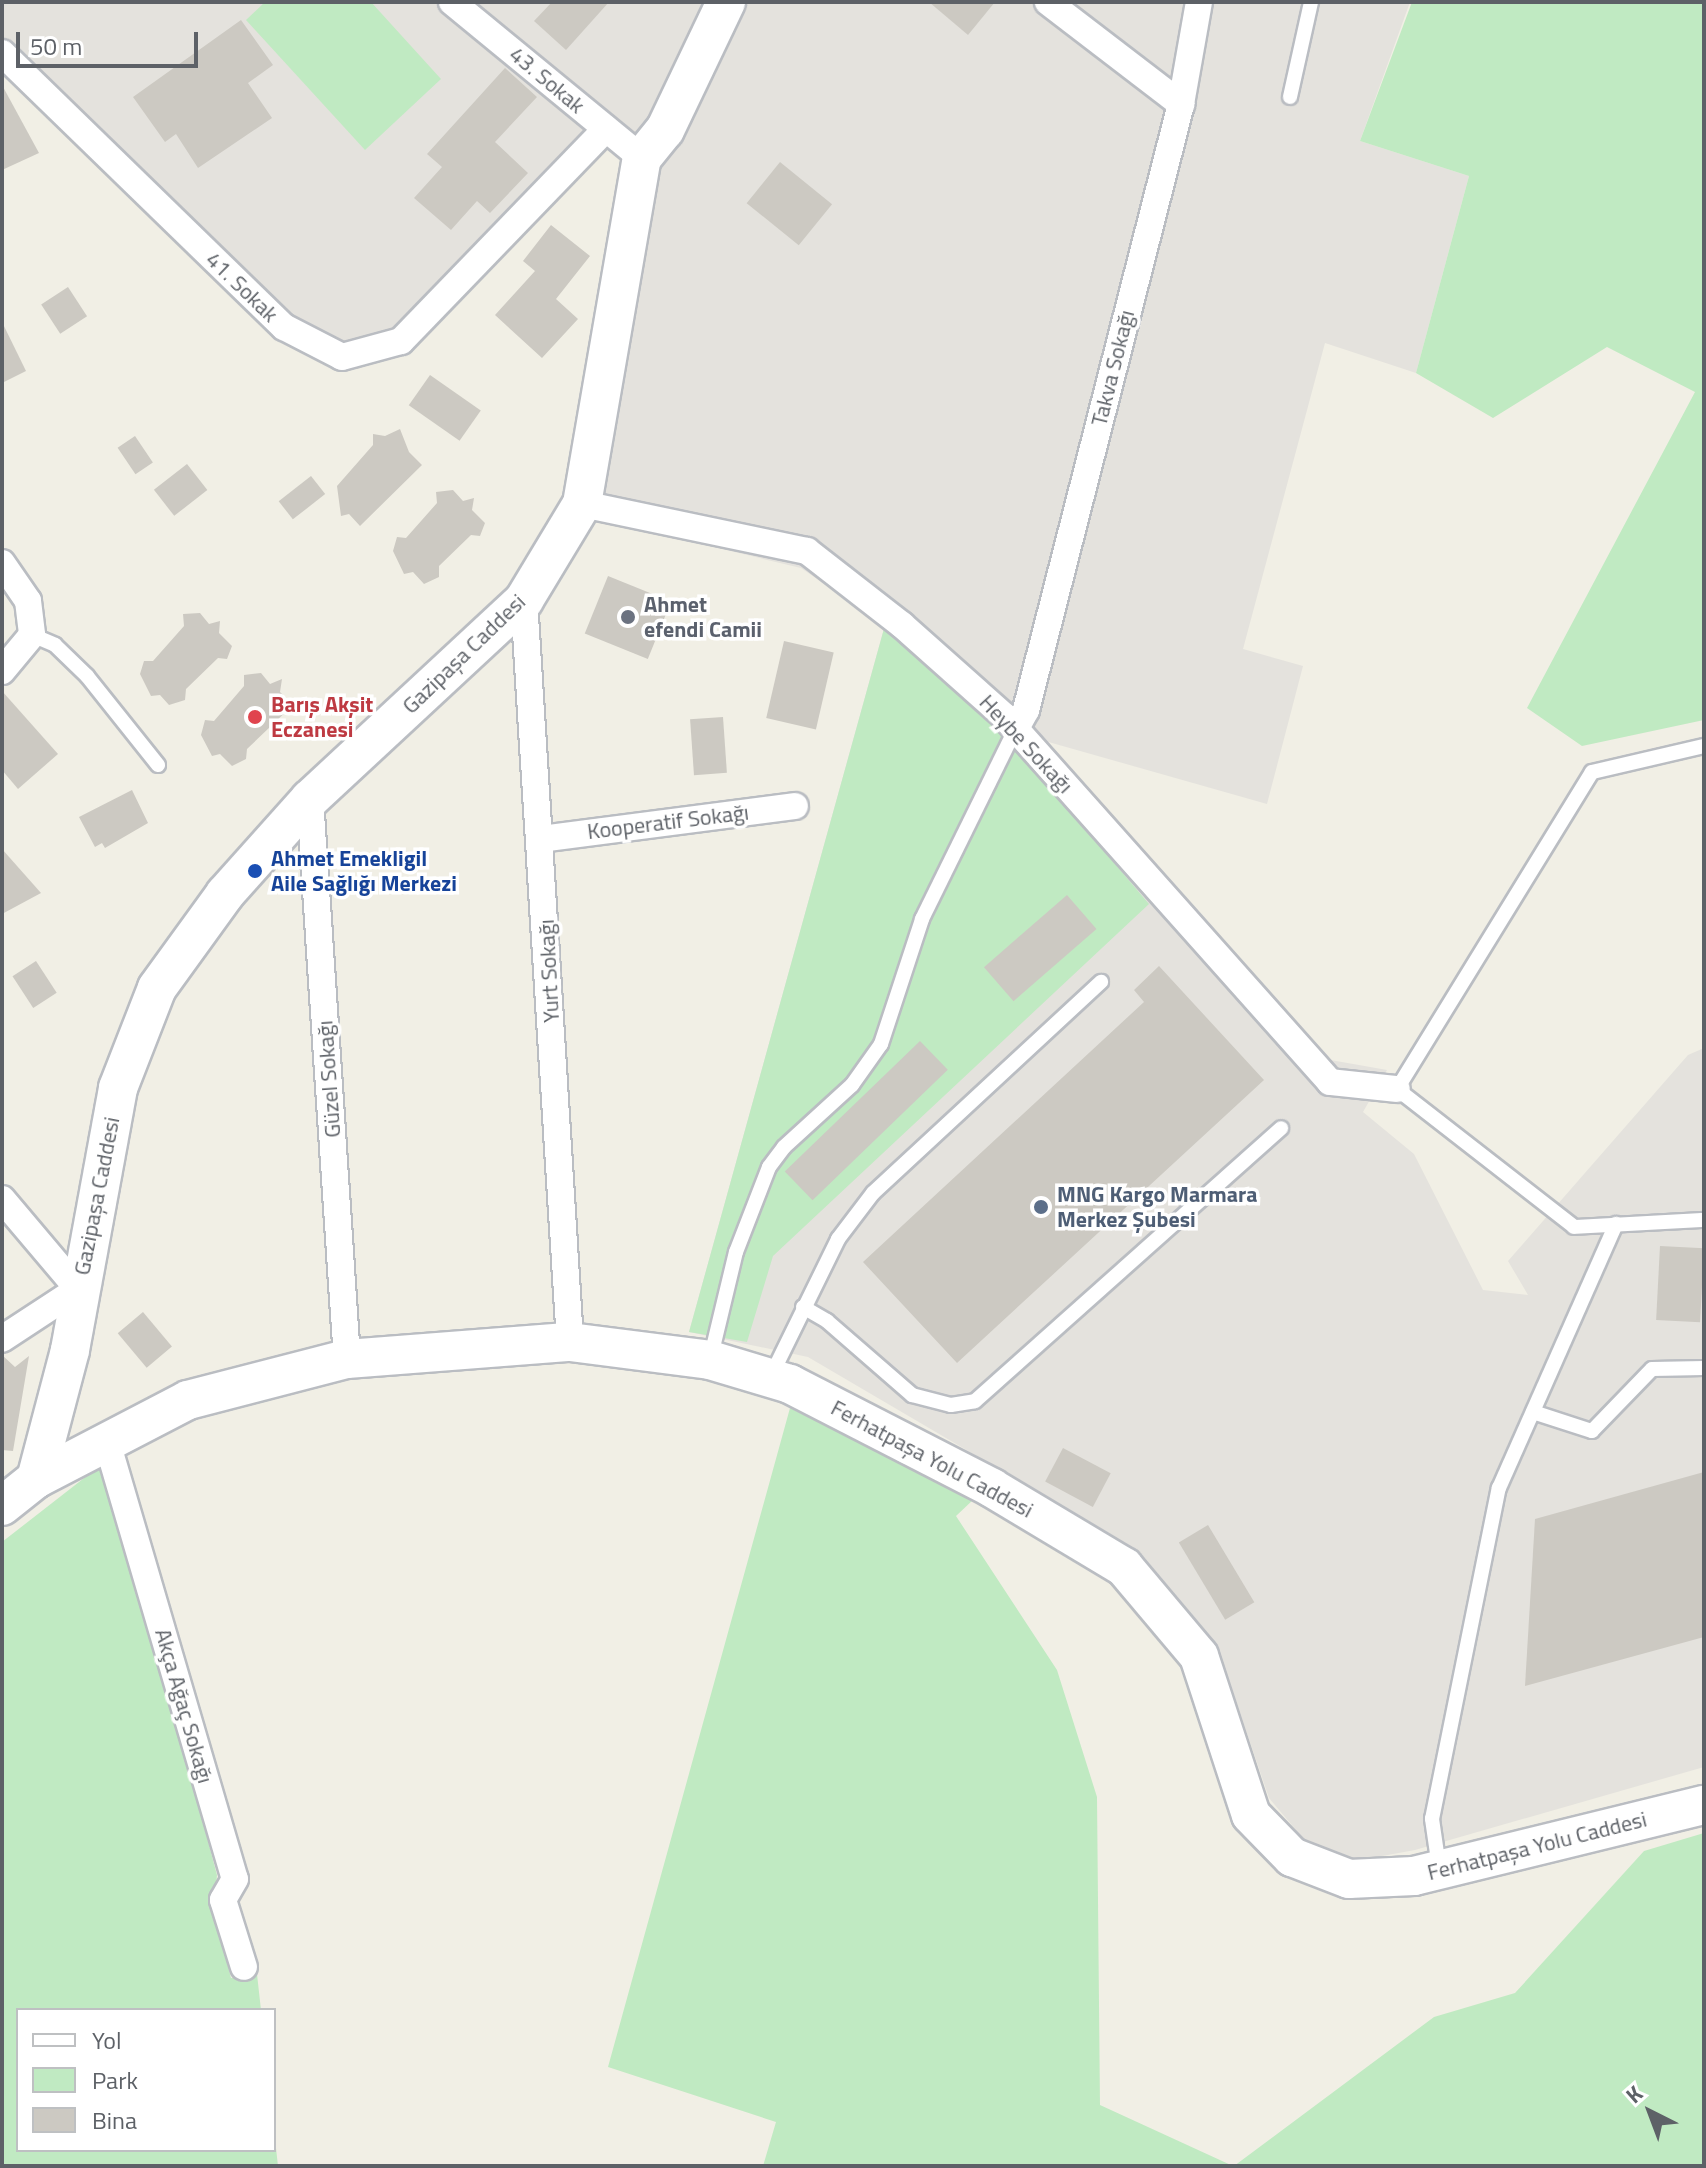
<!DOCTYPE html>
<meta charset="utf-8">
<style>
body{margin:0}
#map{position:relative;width:1706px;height:2168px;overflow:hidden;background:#f1efe5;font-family:"Titillium Web",sans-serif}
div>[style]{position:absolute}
.industrial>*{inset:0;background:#e4e2dd}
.green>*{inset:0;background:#c0eac2}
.building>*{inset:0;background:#ccc9c2;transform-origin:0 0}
.roads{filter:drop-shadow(2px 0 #babdc2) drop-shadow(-2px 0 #babdc2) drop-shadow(0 2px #babdc2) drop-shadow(0 -2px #babdc2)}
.lane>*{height:14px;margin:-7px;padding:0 7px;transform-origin:7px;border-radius:7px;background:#fff}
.street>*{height:26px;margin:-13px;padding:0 13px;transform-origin:13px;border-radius:13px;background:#fff}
.secondary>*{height:38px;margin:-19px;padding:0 19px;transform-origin:19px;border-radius:19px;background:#fff}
.dots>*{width:22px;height:22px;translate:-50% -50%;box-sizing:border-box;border:4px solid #fff;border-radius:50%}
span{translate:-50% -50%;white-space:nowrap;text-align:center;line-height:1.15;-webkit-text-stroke:7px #fff;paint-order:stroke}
.street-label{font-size:22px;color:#5d6167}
.worship-label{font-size:22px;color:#5b616d;font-weight:700}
.left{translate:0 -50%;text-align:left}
.health-label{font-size:22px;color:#be3a42;font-weight:700}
.transit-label{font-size:22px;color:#164399;font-weight:700}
.service-label{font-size:22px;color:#4e5e75;font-weight:700}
.frame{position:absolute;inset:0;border:4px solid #5d6167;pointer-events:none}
.legend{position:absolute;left:16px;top:2008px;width:260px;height:144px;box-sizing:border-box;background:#fff;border:2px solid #bec0c2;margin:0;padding:10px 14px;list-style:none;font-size:24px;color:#5d6167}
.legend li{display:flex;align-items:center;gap:16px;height:40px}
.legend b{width:40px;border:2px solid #bec0c2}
.north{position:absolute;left:1610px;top:2072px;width:80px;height:80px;-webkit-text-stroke:6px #fff;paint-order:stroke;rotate:318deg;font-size:22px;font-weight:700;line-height:32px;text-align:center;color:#5d6167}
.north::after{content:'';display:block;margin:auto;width:28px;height:36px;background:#5d6167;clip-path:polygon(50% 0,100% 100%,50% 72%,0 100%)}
.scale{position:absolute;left:16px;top:32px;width:182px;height:36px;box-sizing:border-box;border:4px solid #5d6167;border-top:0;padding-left:10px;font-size:24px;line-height:28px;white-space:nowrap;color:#5d6167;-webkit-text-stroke:6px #fff;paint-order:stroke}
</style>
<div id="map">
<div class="industrial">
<div style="clip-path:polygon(2px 2px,1410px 2px,1360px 141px,1469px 176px,1416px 373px,1325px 343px,1243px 649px,1303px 666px,1267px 804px,1045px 741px,1325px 1059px,1387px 1070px,1363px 1112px,1414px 1154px,1483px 1290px,1528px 1295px,1508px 1261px,1688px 1055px,1704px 1048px,1704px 1767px,1415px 1850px,1355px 1861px,1307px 1843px,1269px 1798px,1220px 1654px,1140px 1552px,808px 1357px,689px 1332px,885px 625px,801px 568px,572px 513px,634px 166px,602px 142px,411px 344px,358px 369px,294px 347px,2px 61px)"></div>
</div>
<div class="green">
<div style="clip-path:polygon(265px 2px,371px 2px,441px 79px,365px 150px,246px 20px)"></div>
<div style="clip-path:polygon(1412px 2px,1704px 2px,1704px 720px,1582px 746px,1527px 708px,1695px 392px,1607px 347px,1493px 418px,1416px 373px,1469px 176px,1360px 141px)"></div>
<div style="clip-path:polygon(885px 625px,997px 725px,1149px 904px,773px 1256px,747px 1342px,689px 1332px)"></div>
<div style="clip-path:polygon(790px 1408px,974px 1499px,956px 1516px,1057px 1670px,1097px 1797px,1100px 2105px,1233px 2166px,763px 2166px,776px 2122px,608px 2067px)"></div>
<div style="clip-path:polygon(97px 1468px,112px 1480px,217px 1875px,214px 1911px,231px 1978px,257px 1974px,261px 2010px,18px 2010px,18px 2150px,274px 2150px,274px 2130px,278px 2166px,2px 2166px,2px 1542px)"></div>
<div style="clip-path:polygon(1704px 1833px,1704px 2166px,1234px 2166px,1434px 2017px,1515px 1993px,1644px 1851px)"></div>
</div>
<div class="building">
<div style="clip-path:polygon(552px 2px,609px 2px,566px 50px,534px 21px)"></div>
<div style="clip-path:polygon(929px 2px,995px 2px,968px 35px)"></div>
<div style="clip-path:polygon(241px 20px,273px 65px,248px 83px,272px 118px,198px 168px,176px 134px,165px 142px,133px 97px)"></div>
<div style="clip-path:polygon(505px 68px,537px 97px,495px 142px,528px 173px,490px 213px,477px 201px,451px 230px,414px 198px,442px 167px,427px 154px)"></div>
<div style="clip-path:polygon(2px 85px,39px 153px,2px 170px)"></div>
<div style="left:780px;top:162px;width:67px;height:53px;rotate:39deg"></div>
<div style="clip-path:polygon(551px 225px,590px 256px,556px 299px,578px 319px,542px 358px,495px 315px,535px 271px,523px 261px)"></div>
<div style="left:68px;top:287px;width:35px;height:32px;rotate:57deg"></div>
<div style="clip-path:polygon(2px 322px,26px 371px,2px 383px)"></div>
<div style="left:430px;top:375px;width:62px;height:37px;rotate:35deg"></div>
<div style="clip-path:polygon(400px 429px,409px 452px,422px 465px,360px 526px,349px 514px,341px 516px,337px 486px,373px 445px,373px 434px,385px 436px)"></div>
<div style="left:135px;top:436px;width:32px;height:21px;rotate:56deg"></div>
<div style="left:187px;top:464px;width:33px;height:42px;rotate:52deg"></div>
<div style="left:311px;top:476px;width:23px;height:41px;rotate:52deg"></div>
<div style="clip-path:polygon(453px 490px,463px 501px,474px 498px,472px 510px,485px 523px,480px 536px,471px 535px,439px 566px,439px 577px,424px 584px,413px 572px,404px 574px,393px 551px,397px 537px,406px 538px,437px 503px,436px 492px)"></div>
<div style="left:608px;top:576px;width:68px;height:62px;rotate:22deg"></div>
<div style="clip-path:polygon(200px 613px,209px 624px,220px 621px,219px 633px,232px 646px,227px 659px,218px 658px,186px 689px,185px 700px,169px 705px,160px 695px,151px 696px,140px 674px,144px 661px,153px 661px,184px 626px,183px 614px)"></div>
<div style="left:784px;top:641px;width:51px;height:79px;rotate:13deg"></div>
<div style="clip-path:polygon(261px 673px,270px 684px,282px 679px,280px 692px,293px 705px,247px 749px,246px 759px,232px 766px,220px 754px,212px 756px,201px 735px,205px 720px,214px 721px,244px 686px,244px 675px)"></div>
<div style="clip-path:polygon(2px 691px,58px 754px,18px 789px,2px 770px)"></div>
<div style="left:723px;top:717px;width:56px;height:33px;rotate:86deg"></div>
<div style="clip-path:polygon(132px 790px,148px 823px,105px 848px,102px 843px,95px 847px,79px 817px)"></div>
<div style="clip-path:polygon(2px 849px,41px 893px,2px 914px)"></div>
<div style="left:1067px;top:895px;width:45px;height:110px;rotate:49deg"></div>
<div style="left:36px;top:961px;width:38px;height:28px;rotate:57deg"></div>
<div style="clip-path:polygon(1159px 966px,1264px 1080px,957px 1363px,863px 1262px,1144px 1002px,1134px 990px)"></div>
<div style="left:920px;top:1041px;width:40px;height:188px;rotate:46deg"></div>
<div style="left:1660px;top:1246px;width:44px;height:74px;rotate:3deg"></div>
<div style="left:143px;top:1312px;width:45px;height:33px;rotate:50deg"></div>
<div style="clip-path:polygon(2px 1355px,15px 1367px,29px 1356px,13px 1451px,2px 1450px)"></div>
<div style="left:1063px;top:1448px;width:54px;height:38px;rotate:28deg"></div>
<div style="clip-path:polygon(1704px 1472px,1704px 1637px,1525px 1686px,1535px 1519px)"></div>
<div style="left:1208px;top:1525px;width:90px;height:34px;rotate:59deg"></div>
</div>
<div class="roads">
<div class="lane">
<div style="left:1290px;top:97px;width:97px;rotate:-77.5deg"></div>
<div style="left:32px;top:635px;width:25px;rotate:23deg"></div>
<div style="left:55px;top:645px;width:45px;rotate:44.1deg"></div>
<div style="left:87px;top:676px;width:114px;rotate:51.4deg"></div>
<div style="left:1704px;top:746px;width:115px;rotate:166.9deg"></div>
<div style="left:1592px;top:772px;width:372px;rotate:121.6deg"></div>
<div style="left:1397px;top:1089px;width:224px;rotate:37.9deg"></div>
<div style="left:1574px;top:1227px;width:130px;rotate:-3.1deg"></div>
<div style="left:803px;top:1307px;width:28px;rotate:30deg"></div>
<div style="left:827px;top:1321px;width:113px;rotate:41deg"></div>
<div style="left:912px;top:1395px;width:40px;rotate:14.4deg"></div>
<div style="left:951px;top:1405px;width:24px;rotate:-9deg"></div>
<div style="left:975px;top:1401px;width:410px;rotate:-41.7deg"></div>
<div style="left:710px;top:1360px;width:111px;rotate:-76.5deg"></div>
<div style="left:736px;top:1252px;width:91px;rotate:-68.8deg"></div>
<div style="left:769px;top:1167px;width:25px;rotate:-53deg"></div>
<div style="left:784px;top:1147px;width:92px;rotate:-42.4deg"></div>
<div style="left:852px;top:1085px;width:50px;rotate:-54.7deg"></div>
<div style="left:881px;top:1044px;width:132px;rotate:-71.8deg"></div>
<div style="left:922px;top:919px;width:211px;rotate:-63.8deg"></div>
<div style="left:770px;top:1378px;width:155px;rotate:-63.9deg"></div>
<div style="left:838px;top:1239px;width:58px;rotate:-52.7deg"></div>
<div style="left:873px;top:1193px;width:311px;rotate:-42.8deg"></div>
<div style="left:1533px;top:1412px;width:62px;rotate:17.9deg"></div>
<div style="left:1592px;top:1431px;width:86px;rotate:-45.9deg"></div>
<div style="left:1652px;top:1369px;width:52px;rotate:-1.1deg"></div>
<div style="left:1439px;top:1867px;width:49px;rotate:-98.3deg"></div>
<div style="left:1432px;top:1819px;width:338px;rotate:-78.6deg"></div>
<div style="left:1499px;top:1488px;width:289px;rotate:-66.1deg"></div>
</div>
<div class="street">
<div style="left:452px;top:2px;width:246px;rotate:39.4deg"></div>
<div style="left:1048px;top:2px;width:168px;rotate:37.5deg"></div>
<div style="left:2px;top:53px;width:393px;rotate:44.2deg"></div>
<div style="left:284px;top:327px;width:65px;rotate:27.3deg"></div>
<div style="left:342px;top:357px;width:61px;rotate:-15.2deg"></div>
<div style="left:401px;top:341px;width:295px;rotate:-46deg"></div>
<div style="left:582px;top:504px;width:230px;rotate:11.8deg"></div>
<div style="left:807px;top:551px;width:120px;rotate:37.9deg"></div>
<div style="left:902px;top:625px;width:137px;rotate:41.7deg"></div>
<div style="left:1004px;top:716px;width:490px;rotate:48.3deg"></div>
<div style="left:1330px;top:1082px;width:67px;rotate:6deg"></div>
<div style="left:2px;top:563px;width:46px;rotate:55.6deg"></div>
<div style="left:28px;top:601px;width:34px;rotate:83deg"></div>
<div style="left:32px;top:635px;width:47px;rotate:129.8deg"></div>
<div style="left:524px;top:600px;width:743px;rotate:86.45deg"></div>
<div style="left:1015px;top:730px;width:23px;rotate:-61deg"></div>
<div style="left:1026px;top:710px;width:626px;rotate:-75.65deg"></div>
<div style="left:1181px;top:104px;width:104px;rotate:-80deg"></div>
<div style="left:310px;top:799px;width:561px;rotate:86.22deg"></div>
<div style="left:541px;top:839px;width:256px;rotate:-7.4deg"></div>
<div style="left:2px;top:1199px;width:118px;rotate:49.8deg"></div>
<div style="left:78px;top:1289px;width:91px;rotate:146.7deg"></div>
<div style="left:107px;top:1442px;width:455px;rotate:73.7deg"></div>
<div style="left:235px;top:1879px;width:24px;rotate:120deg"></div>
<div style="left:223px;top:1900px;width:70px;rotate:72.6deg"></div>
</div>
<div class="secondary">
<div style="left:36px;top:1479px;width:133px;rotate:-75.2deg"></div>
<div style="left:70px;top:1350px;width:266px;rotate:-79.6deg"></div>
<div style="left:118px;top:1088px;width:107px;rotate:-68.7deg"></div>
<div style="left:157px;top:988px;width:116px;rotate:-54.1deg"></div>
<div style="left:225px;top:894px;width:127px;rotate:-48.2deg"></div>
<div style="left:310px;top:799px;width:292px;rotate:-42.9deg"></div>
<div style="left:524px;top:600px;width:112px;rotate:-58.9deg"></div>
<div style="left:582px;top:504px;width:351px;rotate:-80.2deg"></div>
<div style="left:642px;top:158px;width:36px;rotate:-51deg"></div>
<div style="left:665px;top:130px;width:142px;rotate:-64.5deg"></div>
<div style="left:2px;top:1506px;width:43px;rotate:-38.5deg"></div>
<div style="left:36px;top:1479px;width:171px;rotate:-27.5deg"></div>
<div style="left:188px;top:1400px;width:164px;rotate:-14.5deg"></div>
<div style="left:347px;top:1359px;width:224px;rotate:-4.4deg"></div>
<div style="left:570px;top:1342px;width:141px;rotate:7.3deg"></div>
<div style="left:710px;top:1360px;width:84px;rotate:16.7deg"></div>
<div style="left:790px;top:1384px;width:227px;rotate:27.2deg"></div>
<div style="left:992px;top:1488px;width:154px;rotate:30.9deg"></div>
<div style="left:1124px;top:1567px;width:116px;rotate:49.9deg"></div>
<div style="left:1199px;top:1656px;width:167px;rotate:71.9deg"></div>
<div style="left:1251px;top:1815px;width:59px;rotate:45.7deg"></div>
<div style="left:1292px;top:1857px;width:61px;rotate:21.1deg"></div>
<div style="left:1349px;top:1879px;width:65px;rotate:-2.6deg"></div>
<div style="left:1414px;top:1876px;width:299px;rotate:-13.8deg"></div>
</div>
</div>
<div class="dots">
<div style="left:628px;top:617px;background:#6b7280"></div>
<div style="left:255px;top:717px;background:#e0444e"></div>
<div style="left:255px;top:871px;background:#1a4fb4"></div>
<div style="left:1041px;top:1207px;background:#5c6f8a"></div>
</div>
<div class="street-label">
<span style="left:547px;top:80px;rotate:40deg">43. Sokak</span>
<span style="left:242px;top:287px;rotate:44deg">41. Sokak</span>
<span style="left:1113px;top:368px;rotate:-76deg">Takva Sokağı</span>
<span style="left:464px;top:654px;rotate:-44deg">Gazipaşa Caddesi</span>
<span style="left:1026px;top:744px;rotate:47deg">Heybe Sokağı</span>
<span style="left:668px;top:822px;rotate:-7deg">Kooperatif Sokağı</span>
<span style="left:549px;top:971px;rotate:-93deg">Yurt Sokağı</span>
<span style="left:329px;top:1079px;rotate:-94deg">Güzel Sokağı</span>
<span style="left:97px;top:1196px;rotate:-79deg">Gazipaşa Caddesi</span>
<span style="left:932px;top:1459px;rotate:28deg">Ferhatpaşa Yolu Caddesi</span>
<span style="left:184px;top:1706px;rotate:74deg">Akça Ağaç Sokağı</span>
<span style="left:1537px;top:1846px;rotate:-14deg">Ferhatpaşa Yolu Caddesi</span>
</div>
<div class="worship-label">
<span class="left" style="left:644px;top:617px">Ahmet<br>efendi Camii</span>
</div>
<div class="health-label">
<span class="left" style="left:271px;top:717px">Barış Akşit<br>Eczanesi</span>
</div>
<div class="transit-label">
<span class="left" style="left:271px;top:871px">Ahmet Emekligil<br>Aile Sağlığı Merkezi</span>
</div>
<div class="service-label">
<span class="left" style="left:1057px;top:1207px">MNG Kargo Marmara<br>Merkez Şubesi</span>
</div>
<div class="frame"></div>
<ul class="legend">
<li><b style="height:10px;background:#fff"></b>Yol</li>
<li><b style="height:22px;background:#c0eac2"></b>Park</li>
<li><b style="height:22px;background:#ccc9c2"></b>Bina</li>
</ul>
<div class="north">K</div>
<div class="scale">50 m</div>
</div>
